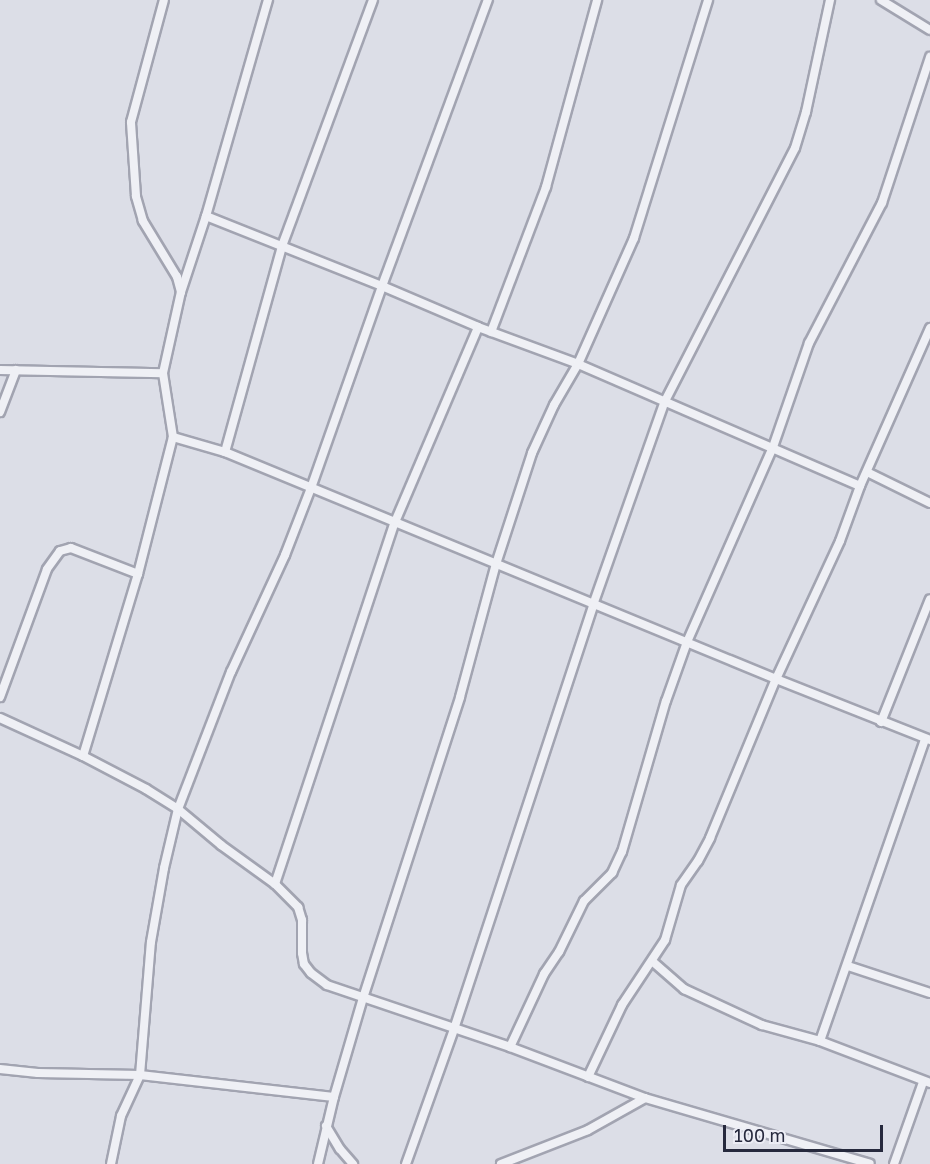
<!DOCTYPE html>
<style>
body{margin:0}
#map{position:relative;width:930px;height:1164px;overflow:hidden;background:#dcdee7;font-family:"Golos Text",sans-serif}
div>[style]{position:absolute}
.roads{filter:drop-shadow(2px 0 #a2a4b1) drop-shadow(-2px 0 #a2a4b1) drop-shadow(0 2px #a2a4b1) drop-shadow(0 -2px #a2a4b1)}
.street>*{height:8px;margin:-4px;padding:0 4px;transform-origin:4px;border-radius:4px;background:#eff0f5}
span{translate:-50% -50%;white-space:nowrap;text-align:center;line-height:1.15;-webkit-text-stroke:4.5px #ecedf5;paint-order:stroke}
.scale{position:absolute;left:723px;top:1125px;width:160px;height:27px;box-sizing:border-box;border:3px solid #26293d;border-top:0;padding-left:8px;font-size:18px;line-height:21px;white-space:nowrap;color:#26293d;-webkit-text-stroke:4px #ecedf5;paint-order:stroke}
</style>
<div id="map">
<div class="roads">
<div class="street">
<div style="left:881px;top:0;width:57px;rotate:31.5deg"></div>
<div style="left:206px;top:216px;width:189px;rotate:21.7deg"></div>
<div style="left:382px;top:286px;width:305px;rotate:-69.7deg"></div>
<div style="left:181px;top:292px;width:80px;rotate:-71.8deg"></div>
<div style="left:206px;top:216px;width:225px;rotate:-74deg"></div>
<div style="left:491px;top:332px;width:155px;rotate:-69.2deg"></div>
<div style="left:546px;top:187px;width:194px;rotate:-74.7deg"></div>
<div style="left:0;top:370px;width:163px;rotate:1.1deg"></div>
<div style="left:0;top:412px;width:45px;rotate:-69.1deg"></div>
<div style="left:173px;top:437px;width:54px;rotate:16.1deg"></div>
<div style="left:225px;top:452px;width:596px;rotate:22.39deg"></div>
<div style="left:776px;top:679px;width:152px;rotate:-65.1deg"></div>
<div style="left:840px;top:541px;width:59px;rotate:-70deg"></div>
<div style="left:860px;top:486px;width:173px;rotate:-66.1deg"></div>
<div style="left:225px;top:452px;width:214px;rotate:-74.5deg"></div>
<div style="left:282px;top:246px;width:262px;rotate:-69.7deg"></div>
<div style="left:867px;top:472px;width:70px;rotate:26.2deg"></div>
<div style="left:0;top:697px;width:136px;rotate:-69.8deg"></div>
<div style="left:47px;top:569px;width:22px;rotate:-54deg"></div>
<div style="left:60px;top:551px;width:11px;rotate:-15deg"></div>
<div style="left:71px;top:548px;width:72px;rotate:21.2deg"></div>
<div style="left:0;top:718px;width:91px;rotate:24.6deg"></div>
<div style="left:83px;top:756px;width:71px;rotate:27.6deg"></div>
<div style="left:146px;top:789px;width:38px;rotate:32deg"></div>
<div style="left:178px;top:809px;width:56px;rotate:39.9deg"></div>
<div style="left:221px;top:845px;width:67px;rotate:35.8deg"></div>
<div style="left:275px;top:884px;width:33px;rotate:45deg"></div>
<div style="left:298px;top:907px;width:14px;rotate:73deg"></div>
<div style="left:302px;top:920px;width:33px;rotate:90deg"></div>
<div style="left:302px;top:953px;width:11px;rotate:80deg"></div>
<div style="left:304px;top:964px;width:11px;rotate:52deg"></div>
<div style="left:311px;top:973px;width:20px;rotate:37deg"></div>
<div style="left:327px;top:985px;width:193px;rotate:18.7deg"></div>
<div style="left:510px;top:1047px;width:144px;rotate:20.7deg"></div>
<div style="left:645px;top:1098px;width:234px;rotate:16.3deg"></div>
<div style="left:881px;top:722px;width:132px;rotate:-68.3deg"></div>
<div style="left:83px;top:756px;width:190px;rotate:-73.2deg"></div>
<div style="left:138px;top:574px;width:141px;rotate:-75.7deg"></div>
<div style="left:173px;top:437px;width:65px;rotate:-98.9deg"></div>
<div style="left:163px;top:373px;width:83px;rotate:-77.5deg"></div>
<div style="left:181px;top:292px;width:16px;rotate:-105deg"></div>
<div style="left:177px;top:277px;width:66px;rotate:-121.3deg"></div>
<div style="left:143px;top:221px;width:26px;rotate:-106deg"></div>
<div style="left:136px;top:196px;width:74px;rotate:-93.9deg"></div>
<div style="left:131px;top:122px;width:126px;rotate:-74.9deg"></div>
<div style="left:275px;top:884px;width:381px;rotate:-71.7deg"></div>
<div style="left:395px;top:522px;width:212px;rotate:-66.9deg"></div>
<div style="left:652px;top:961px;width:43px;rotate:41.2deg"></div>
<div style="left:684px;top:989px;width:86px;rotate:24.8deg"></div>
<div style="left:762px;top:1025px;width:60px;rotate:15.4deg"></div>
<div style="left:820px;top:1041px;width:118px;rotate:20.9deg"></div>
<div style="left:848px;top:966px;width:86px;rotate:18.2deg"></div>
<div style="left:820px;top:1041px;width:320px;rotate:-70.8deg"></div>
<div style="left:510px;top:1047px;width:81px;rotate:-65deg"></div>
<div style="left:544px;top:974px;width:27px;rotate:-56deg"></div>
<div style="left:559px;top:952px;width:57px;rotate:-63.9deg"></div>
<div style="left:584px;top:901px;width:40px;rotate:-45deg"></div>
<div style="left:612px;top:873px;width:23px;rotate:-65deg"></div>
<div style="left:622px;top:852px;width:157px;rotate:-73.8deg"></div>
<div style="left:666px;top:701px;width:63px;rotate:-70.4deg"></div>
<div style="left:687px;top:642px;width:213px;rotate:-66.2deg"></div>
<div style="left:773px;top:447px;width:110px;rotate:-70.9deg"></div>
<div style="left:809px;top:343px;width:158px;rotate:-62.5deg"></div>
<div style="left:882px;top:203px;width:154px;rotate:-71.8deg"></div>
<div style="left:0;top:1069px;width:38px;rotate:6deg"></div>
<div style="left:38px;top:1073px;width:102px;rotate:1.1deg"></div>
<div style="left:140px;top:1075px;width:195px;rotate:6.5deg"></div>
<div style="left:588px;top:1077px;width:80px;rotate:-64.7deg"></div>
<div style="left:622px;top:1005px;width:78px;rotate:-56.5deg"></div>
<div style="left:665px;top:940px;width:57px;rotate:-73.8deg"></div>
<div style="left:681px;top:885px;width:29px;rotate:-55deg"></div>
<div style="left:698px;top:861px;width:26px;rotate:-62deg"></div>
<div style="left:710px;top:838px;width:172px;rotate:-67.5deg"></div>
<div style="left:776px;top:679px;width:166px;rotate:21.6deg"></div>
<div style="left:326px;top:1126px;width:27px;rotate:59deg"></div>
<div style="left:340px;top:1149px;width:20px;rotate:49deg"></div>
<div style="left:111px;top:1164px;width:49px;rotate:-78.2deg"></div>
<div style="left:121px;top:1116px;width:45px;rotate:-65.1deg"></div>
<div style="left:140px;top:1075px;width:133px;rotate:-85.3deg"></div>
<div style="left:151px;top:942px;width:75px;rotate:-80deg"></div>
<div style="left:164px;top:868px;width:61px;rotate:-76.7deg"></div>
<div style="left:178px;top:809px;width:147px;rotate:-68.9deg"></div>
<div style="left:231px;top:672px;width:129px;rotate:-65.2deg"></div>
<div style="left:285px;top:555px;width:72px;rotate:-68.8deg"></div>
<div style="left:311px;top:488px;width:214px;rotate:-70.6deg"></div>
<div style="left:382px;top:286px;width:104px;rotate:23.1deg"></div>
<div style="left:478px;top:327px;width:107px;rotate:20.3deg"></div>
<div style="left:578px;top:364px;width:307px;rotate:23.4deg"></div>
<div style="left:318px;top:1164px;width:69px;rotate:-76.6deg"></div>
<div style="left:334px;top:1097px;width:103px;rotate:-73.7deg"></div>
<div style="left:363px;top:998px;width:316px;rotate:-72.1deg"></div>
<div style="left:460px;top:697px;width:138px;rotate:-74.9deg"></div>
<div style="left:496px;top:564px;width:117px;rotate:-72deg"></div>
<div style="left:532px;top:453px;width:53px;rotate:-65.4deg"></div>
<div style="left:554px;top:405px;width:48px;rotate:-59.7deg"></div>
<div style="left:578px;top:364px;width:138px;rotate:-66deg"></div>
<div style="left:634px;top:238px;width:249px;rotate:-72.7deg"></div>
<div style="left:406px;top:1164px;width:143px;rotate:-70.4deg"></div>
<div style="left:454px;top:1029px;width:446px;rotate:-71.8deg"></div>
<div style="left:593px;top:605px;width:216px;rotate:-70.6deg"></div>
<div style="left:665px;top:401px;width:284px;rotate:-62.8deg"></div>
<div style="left:795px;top:148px;width:38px;rotate:-73deg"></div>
<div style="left:806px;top:112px;width:115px;rotate:-77.9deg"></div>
<div style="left:501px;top:1164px;width:93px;rotate:-21.3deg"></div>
<div style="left:588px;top:1130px;width:65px;rotate:-29.3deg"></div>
<div style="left:894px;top:1164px;width:87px;rotate:-70.5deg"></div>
</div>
</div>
<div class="scale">100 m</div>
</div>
